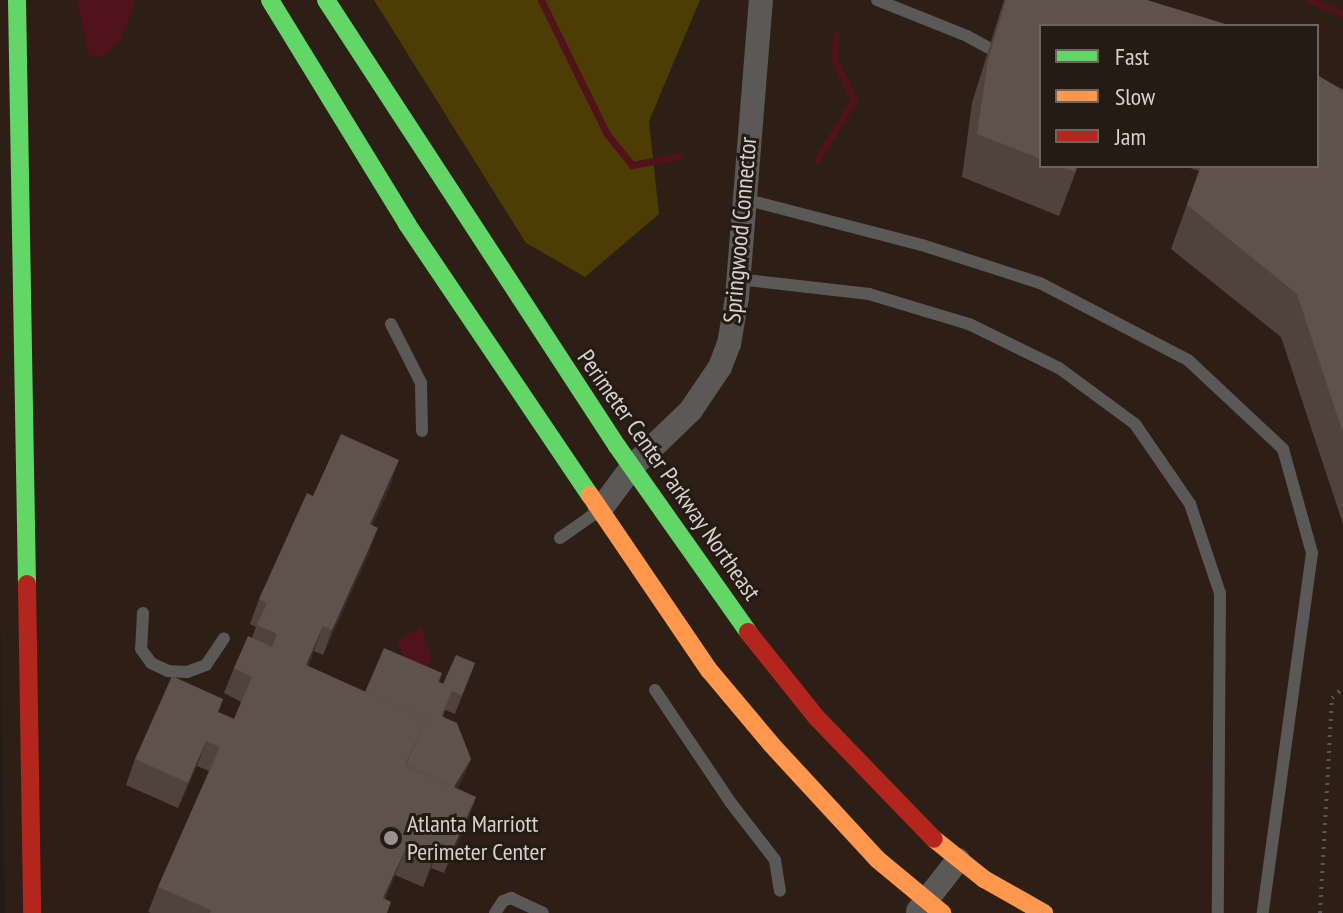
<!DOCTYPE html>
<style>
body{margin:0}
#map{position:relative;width:1343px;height:913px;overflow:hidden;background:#221c18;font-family:"PT Sans Narrow",sans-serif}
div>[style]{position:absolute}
.built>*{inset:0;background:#2d1f16}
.forest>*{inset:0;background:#4d3c04}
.water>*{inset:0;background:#50131b}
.stream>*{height:7px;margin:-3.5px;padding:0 3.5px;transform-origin:3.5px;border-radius:3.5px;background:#50131b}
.path>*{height:4px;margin-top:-2px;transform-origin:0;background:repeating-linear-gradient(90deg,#5a5854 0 2px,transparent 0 8px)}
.lane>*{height:12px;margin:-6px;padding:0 6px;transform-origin:6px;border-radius:6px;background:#5b5958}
.street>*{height:24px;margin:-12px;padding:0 12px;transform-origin:12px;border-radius:12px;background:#5b5958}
.fast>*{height:18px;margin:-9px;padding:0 9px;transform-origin:9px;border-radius:9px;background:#63d668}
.slow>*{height:18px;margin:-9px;padding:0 9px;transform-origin:9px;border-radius:9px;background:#ff974d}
.jam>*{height:18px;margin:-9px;padding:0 9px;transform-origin:9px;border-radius:9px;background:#b3261e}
.wall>*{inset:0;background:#50423d}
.shaded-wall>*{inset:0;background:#382c28}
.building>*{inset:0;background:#5f514c}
.dots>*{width:22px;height:22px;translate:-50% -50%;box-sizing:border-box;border:4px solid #251b15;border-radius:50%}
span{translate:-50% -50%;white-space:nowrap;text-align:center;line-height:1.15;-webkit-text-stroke:6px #251b15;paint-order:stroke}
.street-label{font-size:24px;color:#d8d1cd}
.poi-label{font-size:24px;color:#d8d1cd}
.left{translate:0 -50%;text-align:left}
.legend{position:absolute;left:1039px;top:24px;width:280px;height:144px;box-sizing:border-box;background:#251b15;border:2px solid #6d645f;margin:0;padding:10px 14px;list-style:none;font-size:24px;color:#d8d1cd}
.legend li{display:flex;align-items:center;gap:16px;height:40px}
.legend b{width:40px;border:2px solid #6d645f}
</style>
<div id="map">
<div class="built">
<div style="clip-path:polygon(evenodd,0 0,1343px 0,1343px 913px,5px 913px,0 609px,0 0,1041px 26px,1317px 26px,1317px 166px,1041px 166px,1041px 26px)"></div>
</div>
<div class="forest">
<div style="clip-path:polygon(374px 0,700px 0,649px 121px,659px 214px,585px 277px,526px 243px)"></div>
</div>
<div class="water">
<div style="clip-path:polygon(77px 0,136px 0,121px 39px,103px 57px,89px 56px)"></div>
<div style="clip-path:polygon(421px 627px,432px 656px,421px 682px,396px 670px,403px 655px,397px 641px)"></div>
</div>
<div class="stream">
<div style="left:541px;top:0;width:149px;rotate:63.8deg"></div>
<div style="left:607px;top:134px;width:40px;rotate:51deg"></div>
<div style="left:632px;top:165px;width:49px;rotate:-10.6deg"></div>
<div style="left:1309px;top:0;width:37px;rotate:22deg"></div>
<div style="left:817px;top:159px;width:70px;rotate:-57.9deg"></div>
<div style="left:854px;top:100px;width:46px;rotate:-116deg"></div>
<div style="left:834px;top:59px;width:24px;rotate:-85deg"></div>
</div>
<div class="path">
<div style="left:1320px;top:913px;width:215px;rotate:-86.8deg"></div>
<div style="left:1332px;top:698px;width:15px;rotate:-42deg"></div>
</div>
<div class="lane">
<div style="left:877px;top:0;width:97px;rotate:21.8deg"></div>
<div style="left:967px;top:36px;width:25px;rotate:29deg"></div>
<div style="left:744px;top:199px;width:184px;rotate:14.5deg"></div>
<div style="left:922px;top:245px;width:124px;rotate:17.9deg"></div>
<div style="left:1040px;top:283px;width:167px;rotate:27.5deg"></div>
<div style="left:1188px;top:360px;width:130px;rotate:43.1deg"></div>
<div style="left:1283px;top:449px;width:108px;rotate:74.4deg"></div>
<div style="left:1312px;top:553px;width:363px;rotate:97.8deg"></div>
<div style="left:738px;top:279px;width:132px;rotate:6.5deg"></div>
<div style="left:869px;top:294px;width:104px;rotate:16.7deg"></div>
<div style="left:969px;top:324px;width:100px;rotate:26.1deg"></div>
<div style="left:1059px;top:368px;width:94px;rotate:36.4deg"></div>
<div style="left:1135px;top:424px;width:97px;rotate:55.5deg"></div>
<div style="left:1190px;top:504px;width:94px;rotate:71.4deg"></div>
<div style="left:1220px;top:593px;width:320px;rotate:90.4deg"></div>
<div style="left:391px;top:324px;width:66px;rotate:63deg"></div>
<div style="left:421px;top:383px;width:48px;rotate:88.8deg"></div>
<div style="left:560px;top:538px;width:49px;rotate:-35deg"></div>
<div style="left:143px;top:613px;width:36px;rotate:93deg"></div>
<div style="left:141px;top:649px;width:17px;rotate:54deg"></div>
<div style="left:151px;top:663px;width:19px;rotate:25deg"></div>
<div style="left:168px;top:671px;width:19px;rotate:3deg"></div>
<div style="left:187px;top:672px;width:20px;rotate:-20deg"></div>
<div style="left:206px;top:665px;width:32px;rotate:-56deg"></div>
<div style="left:655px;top:690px;width:136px;rotate:56.1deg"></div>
<div style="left:731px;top:803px;width:72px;rotate:52.3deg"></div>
<div style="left:775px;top:860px;width:31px;rotate:81deg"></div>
<div style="left:495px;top:913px;width:14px;rotate:-56deg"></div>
<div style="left:503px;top:901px;width:9px;rotate:-21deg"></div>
<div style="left:511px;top:898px;width:35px;rotate:25deg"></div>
</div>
<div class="street">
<div style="left:600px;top:510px;width:54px;rotate:-53.3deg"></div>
<div style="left:632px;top:467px;width:82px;rotate:-44deg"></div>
<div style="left:691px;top:410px;width:52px;rotate:-56deg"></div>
<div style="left:720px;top:367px;width:25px;rotate:-69deg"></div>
<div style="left:729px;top:344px;width:48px;rotate:-80.3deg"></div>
<div style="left:737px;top:297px;width:298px;rotate:-85.4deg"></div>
<div style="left:918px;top:911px;width:65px;rotate:-51.9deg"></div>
</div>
<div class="fast">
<div style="left:17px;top:0;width:584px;rotate:89.02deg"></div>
<div style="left:270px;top:0;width:263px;rotate:58.5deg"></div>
<div style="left:407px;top:224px;width:327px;rotate:56deg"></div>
<div style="left:326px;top:0;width:533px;rotate:56.88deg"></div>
<div style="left:617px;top:446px;width:228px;rotate:54.8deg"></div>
</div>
<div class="slow">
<div style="left:590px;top:495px;width:212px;rotate:55.8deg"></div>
<div style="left:709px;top:670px;width:97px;rotate:50deg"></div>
<div style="left:771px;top:744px;width:156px;rotate:47.3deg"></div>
<div style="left:877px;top:859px;width:85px;rotate:39.7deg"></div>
<div style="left:934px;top:839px;width:64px;rotate:38.7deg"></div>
<div style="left:984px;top:879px;width:69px;rotate:29.5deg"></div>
</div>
<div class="jam">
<div style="left:27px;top:584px;width:329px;rotate:89.1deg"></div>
<div style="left:748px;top:632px;width:110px;rotate:51.3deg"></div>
<div style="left:817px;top:718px;width:168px;rotate:46deg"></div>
</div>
<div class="wall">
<div style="clip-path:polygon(1004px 0,1147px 0,1041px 26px,1041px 166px,1078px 166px,1059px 216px,962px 177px,972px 103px)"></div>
<div style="clip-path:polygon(1343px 90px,1343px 524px,1281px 337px,1171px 249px,1199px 171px,1184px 166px,1317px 166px)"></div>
<div style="clip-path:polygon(390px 486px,372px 525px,369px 553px,323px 655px,314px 651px,308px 666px,365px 692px,442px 673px,439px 682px,443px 684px,475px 663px,455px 714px,445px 710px,443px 716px,471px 759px,463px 778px,457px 789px,476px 797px,467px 822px,444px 873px,431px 868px,423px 887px,395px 875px,385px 899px,387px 913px,151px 913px,148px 912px,158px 887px,209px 771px,197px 766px,178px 808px,126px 785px,135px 759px,223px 699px,218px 712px,234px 719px,241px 702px,224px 693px,234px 668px,252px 638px,256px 627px,250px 624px,259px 599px,313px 496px)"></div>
</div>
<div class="shaded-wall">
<div style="clip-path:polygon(399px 460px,390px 486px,360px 549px,370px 524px)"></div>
<div style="clip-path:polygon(378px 528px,369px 553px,323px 655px,332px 630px)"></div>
<div style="clip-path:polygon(323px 626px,314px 651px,297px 690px,306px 665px)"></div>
<div style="clip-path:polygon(475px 663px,468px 683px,455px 714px,462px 695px)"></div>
<div style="clip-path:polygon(206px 741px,197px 766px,178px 808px,188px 783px)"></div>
<div style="clip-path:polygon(471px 759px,463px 778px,444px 812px,451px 792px)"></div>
<div style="clip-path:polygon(476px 797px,467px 822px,444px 873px,453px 848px)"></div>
<div style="clip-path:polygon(440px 843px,431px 868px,423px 887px,432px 862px)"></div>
<div style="clip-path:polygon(405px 850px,395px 875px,378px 913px,383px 898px)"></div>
</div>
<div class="building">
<div style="clip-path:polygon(1006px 0,1147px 0,1232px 26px,1041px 26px,1041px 159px,977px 134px,988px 60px)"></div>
<div style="clip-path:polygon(1317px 75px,1343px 90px,1343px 433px,1297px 294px,1187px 205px,1201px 166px,1317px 166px)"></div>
<div style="clip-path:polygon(1059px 166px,1077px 166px,1075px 172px)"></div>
<div style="clip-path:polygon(341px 434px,399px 460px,370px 524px,378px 528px,332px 630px,323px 626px,306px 665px,426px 719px,405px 765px,476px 797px,453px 848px,440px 843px,432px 862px,405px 850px,383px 898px,391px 902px,387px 913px,210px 913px,211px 910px,158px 887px,220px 747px,206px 741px,188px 783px,135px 759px,172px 676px,223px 699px,218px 712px,234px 719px,252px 677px,234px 668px,248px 636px,272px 647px,277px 634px,257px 625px,267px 603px,259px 599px,307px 493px,313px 496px)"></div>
<div style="clip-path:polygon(384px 648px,442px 673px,438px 681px,443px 684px,456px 655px,475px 663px,462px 695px,452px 691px,441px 716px,457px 723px,471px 759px,454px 787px,406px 765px,426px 719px,365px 692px)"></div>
</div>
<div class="dots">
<div style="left:391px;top:838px;background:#98928e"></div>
</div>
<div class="street-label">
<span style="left:740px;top:230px;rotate:-85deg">Springwood Connector</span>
<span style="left:669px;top:475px;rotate:55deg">Perimeter Center Parkway Northeast</span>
</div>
<div class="poi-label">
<span class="left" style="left:407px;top:838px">Atlanta Marriott<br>Perimeter Center</span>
</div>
<ul class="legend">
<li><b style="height:10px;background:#63d668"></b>Fast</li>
<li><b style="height:10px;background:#ff974d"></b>Slow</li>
<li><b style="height:10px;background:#b3261e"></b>Jam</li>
</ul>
</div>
